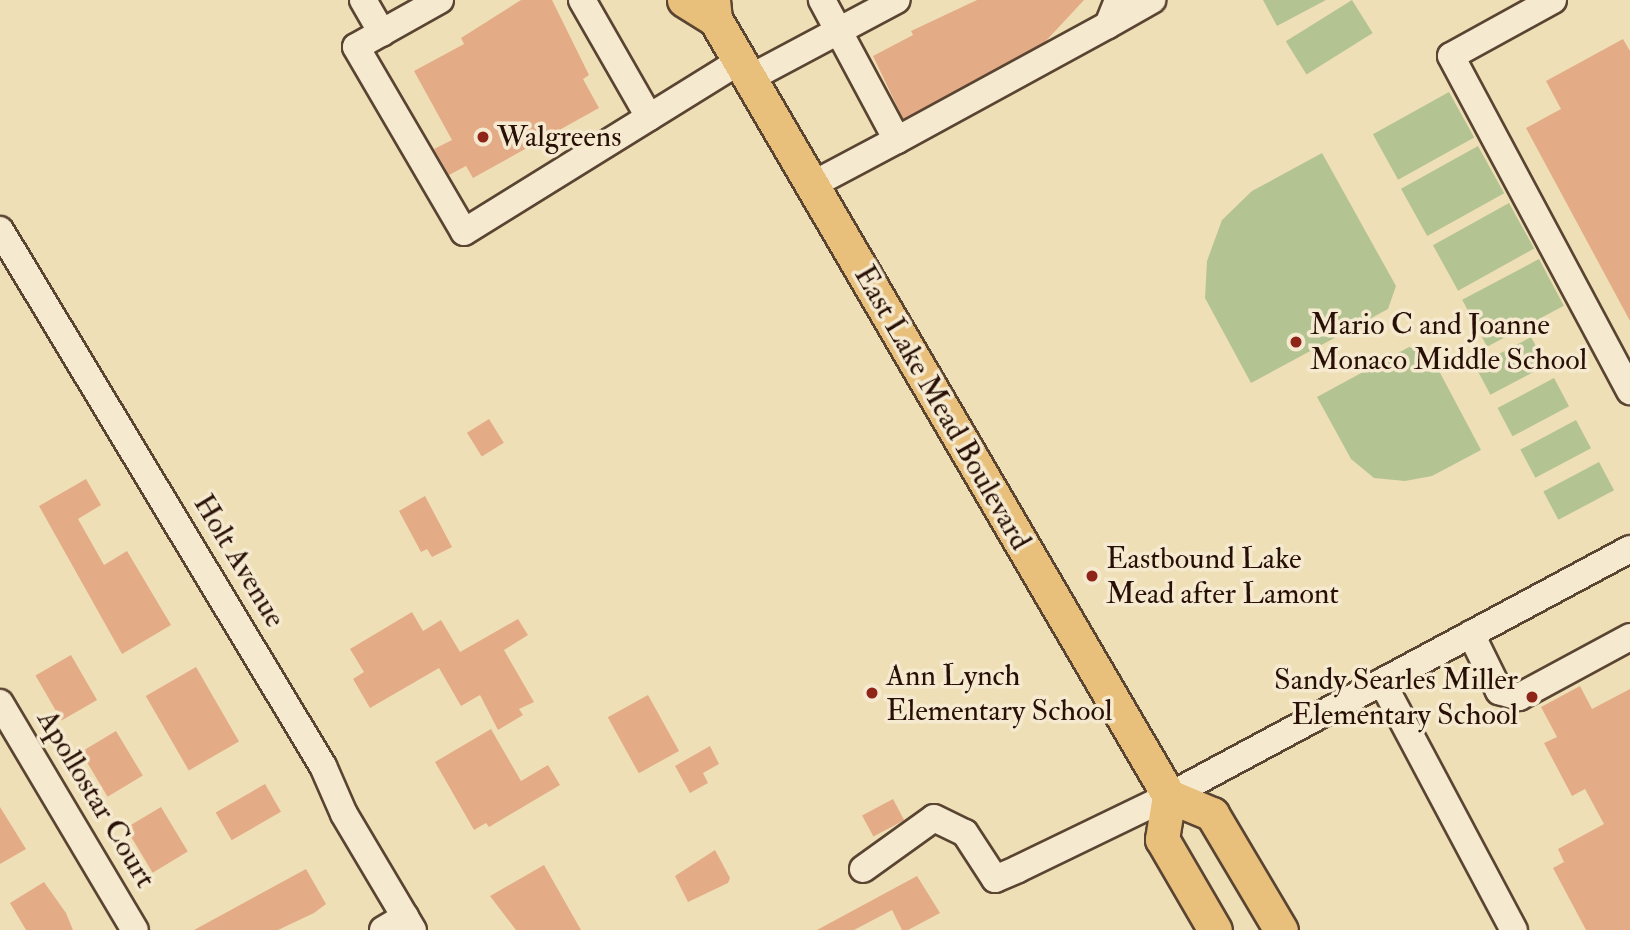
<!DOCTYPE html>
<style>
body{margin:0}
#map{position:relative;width:1630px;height:930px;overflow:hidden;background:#efdfb7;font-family:"IM FELL Double Pica",serif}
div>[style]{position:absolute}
.green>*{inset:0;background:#b4c392;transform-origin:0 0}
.building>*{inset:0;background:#e3ac87;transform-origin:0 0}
.roads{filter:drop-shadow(2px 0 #5a4432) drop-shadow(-2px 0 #5a4432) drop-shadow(0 2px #5a4432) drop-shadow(0 -2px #5a4432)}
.minor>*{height:26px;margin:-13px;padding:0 13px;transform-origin:13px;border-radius:13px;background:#f5ead0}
.major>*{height:33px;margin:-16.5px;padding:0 16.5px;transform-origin:16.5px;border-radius:16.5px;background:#e8c07c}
.dots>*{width:19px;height:19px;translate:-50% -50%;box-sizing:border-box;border:4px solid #f5ead0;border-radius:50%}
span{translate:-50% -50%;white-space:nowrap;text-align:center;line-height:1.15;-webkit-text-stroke:7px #f5ead0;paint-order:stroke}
.poi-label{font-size:30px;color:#291006}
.left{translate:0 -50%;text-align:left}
.right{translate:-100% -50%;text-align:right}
.street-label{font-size:30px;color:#291006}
</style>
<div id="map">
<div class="green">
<div style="clip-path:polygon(1263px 0,1326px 0,1277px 26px)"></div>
<div style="left:1352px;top:0;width:39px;height:78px;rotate:58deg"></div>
<div style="left:1449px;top:92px;width:52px;height:87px;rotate:61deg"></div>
<div style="left:1478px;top:146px;width:54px;height:88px;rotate:61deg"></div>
<div style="clip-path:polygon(1322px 153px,1396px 286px,1388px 309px,1251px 383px,1205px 298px,1207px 261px,1222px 220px,1252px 191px)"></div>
<div style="left:1509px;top:203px;width:52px;height:87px;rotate:61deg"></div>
<div style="left:1539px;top:259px;width:53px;height:87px;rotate:62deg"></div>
<div style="left:1531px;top:337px;width:32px;height:63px;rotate:62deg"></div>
<div style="clip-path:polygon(1409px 347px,1430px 354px,1481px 450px,1432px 476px,1405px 481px,1374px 478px,1351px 459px,1317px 397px)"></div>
<div style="left:1554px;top:378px;width:32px;height:64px;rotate:62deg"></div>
<div style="left:1576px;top:420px;width:32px;height:63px;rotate:62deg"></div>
<div style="left:1599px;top:462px;width:32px;height:63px;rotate:62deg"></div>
</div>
<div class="building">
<div style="clip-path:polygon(521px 0,552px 0,589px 75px,583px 79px,599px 108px,473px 178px,466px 166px,449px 175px,434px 149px,452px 140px,414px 71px,464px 44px,461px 38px)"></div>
<div style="clip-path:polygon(977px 0,1084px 0,1045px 42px,903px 119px,873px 56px,913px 35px,911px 31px)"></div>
<div style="clip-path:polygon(1623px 39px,1630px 51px,1630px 321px,1526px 128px,1561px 109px,1546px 81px)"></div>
<div style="left:489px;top:419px;width:28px;height:26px;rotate:58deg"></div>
<div style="clip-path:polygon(86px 479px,101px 505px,78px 519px,104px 565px,127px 551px,171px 625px,122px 654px,39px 506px)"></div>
<div style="clip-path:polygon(425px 496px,452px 547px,432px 557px,427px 549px,421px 552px,399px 511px)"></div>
<div style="clip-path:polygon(412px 612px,423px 631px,441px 620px,460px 652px,518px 619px,528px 635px,504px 650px,534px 702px,519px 709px,523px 715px,498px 730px,480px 695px,461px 706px,439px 668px,370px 708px,353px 679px,364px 672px,350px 649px)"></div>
<div style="left:71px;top:655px;width:52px;height:41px;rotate:60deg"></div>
<div style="left:196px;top:667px;width:86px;height:58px;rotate:60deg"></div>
<div style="clip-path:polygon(1580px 686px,1592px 709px,1630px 689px,1630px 930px,1586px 930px,1553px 868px,1564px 862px,1558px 849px,1604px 824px,1585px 789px,1572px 796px,1544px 743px,1557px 737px,1541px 707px)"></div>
<div style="left:648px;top:695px;width:64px;height:46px;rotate:61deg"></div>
<div style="clip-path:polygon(491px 729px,521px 781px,548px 765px,560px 785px,489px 827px,486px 823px,474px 830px,435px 762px)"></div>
<div style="left:116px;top:731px;width:52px;height:41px;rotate:59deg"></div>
<div style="clip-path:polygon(710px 746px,719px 764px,703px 773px,708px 783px,690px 793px,675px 766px)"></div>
<div style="left:265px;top:784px;width:32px;height:57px;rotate:60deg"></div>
<div style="left:893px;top:799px;width:24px;height:35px;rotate:62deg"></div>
<div style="clip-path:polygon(0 807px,26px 849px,0 864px)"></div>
<div style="left:161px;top:807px;width:52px;height:41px;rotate:59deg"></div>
<div style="clip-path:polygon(715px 850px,730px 878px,728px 883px,688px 902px,675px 876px)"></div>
<div style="clip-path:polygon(544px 865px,581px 930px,516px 930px,490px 896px)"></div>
<div style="clip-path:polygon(306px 869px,326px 904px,314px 913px,278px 930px,194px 930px)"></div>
<div style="clip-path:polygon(917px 876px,940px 913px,908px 930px,902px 930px,892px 910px,854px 930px,817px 930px)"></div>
<div style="clip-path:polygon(44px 882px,66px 913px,73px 930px,26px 930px,10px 903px)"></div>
</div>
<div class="roads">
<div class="minor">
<div style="left:363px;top:0;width:38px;rotate:60deg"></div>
<div style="left:440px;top:0;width:96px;rotate:150.8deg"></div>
<div style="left:356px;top:47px;width:214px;rotate:59.7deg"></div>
<div style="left:464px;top:232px;width:325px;rotate:-31.8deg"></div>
<div style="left:582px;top:0;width:135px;rotate:60.2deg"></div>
<div style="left:1553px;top:0;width:116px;rotate:151.2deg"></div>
<div style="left:1451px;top:56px;width:380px;rotate:61.9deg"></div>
<div style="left:1108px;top:25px;width:51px;rotate:-29.6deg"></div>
<div style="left:750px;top:78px;width:166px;rotate:-28deg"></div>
<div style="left:897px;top:140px;width:240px;rotate:-28.6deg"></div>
<div style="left:1108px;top:25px;width:27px;rotate:-68deg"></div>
<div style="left:812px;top:185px;width:96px;rotate:-27.9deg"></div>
<div style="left:897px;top:140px;width:159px;rotate:-118.2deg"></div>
<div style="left:0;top:230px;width:626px;rotate:58.93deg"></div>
<div style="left:323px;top:766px;width:52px;rotate:66.4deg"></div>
<div style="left:344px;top:814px;width:135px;rotate:59.3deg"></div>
<div style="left:1471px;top:634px;width:64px;rotate:63.8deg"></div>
<div style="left:1499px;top:691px;width:21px;rotate:17deg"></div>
<div style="left:1519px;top:697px;width:126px;rotate:-28.4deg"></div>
<div style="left:1382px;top:682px;width:281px;rotate:62deg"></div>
<div style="left:0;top:703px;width:264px;rotate:59.3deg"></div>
<div style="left:863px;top:869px;width:87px;rotate:-35.7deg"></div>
<div style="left:934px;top:818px;width:34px;rotate:26deg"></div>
<div style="left:965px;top:833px;width:55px;rotate:56.9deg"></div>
<div style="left:995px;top:879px;width:25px;rotate:-23deg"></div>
<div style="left:1018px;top:869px;width:168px;rotate:-25.8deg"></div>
<div style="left:1169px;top:796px;width:523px;rotate:-28.18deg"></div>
<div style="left:383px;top:930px;width:26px;rotate:-31deg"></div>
</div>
<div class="major">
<div style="left:684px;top:0;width:36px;rotate:32deg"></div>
<div style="left:713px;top:0;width:19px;rotate:84deg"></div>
<div style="left:715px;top:19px;width:900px;rotate:59.7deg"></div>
<div style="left:1169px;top:796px;width:47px;rotate:22.7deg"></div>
<div style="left:1212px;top:814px;width:135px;rotate:59.3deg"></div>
<div style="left:1169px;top:796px;width:44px;rotate:99.2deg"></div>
<div style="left:1162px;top:839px;width:105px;rotate:59.8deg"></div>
</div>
</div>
<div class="dots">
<div style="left:483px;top:137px;background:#8f2418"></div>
<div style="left:1296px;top:342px;background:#8f2418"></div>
<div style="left:1092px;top:576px;background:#8f2418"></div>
<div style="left:872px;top:693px;background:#8f2418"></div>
<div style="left:1532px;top:697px;background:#8f2418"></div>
</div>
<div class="poi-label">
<span class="left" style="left:497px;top:137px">Walgreens</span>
<span class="left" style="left:1310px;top:342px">Mario C and Joanne<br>Monaco Middle School</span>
<span class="left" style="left:1106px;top:576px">Eastbound Lake<br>Mead after Lamont</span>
<span class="left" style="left:886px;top:693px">Ann Lynch<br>Elementary School</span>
<span class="right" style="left:1518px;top:697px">Sandy Searles Miller<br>Elementary School</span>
</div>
<div class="street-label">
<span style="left:942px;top:408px;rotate:60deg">East Lake Mead Boulevard</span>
<span style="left:239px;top:561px;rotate:59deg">Holt Avenue</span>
<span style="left:96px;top:799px;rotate:59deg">Apollostar Court</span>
</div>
</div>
